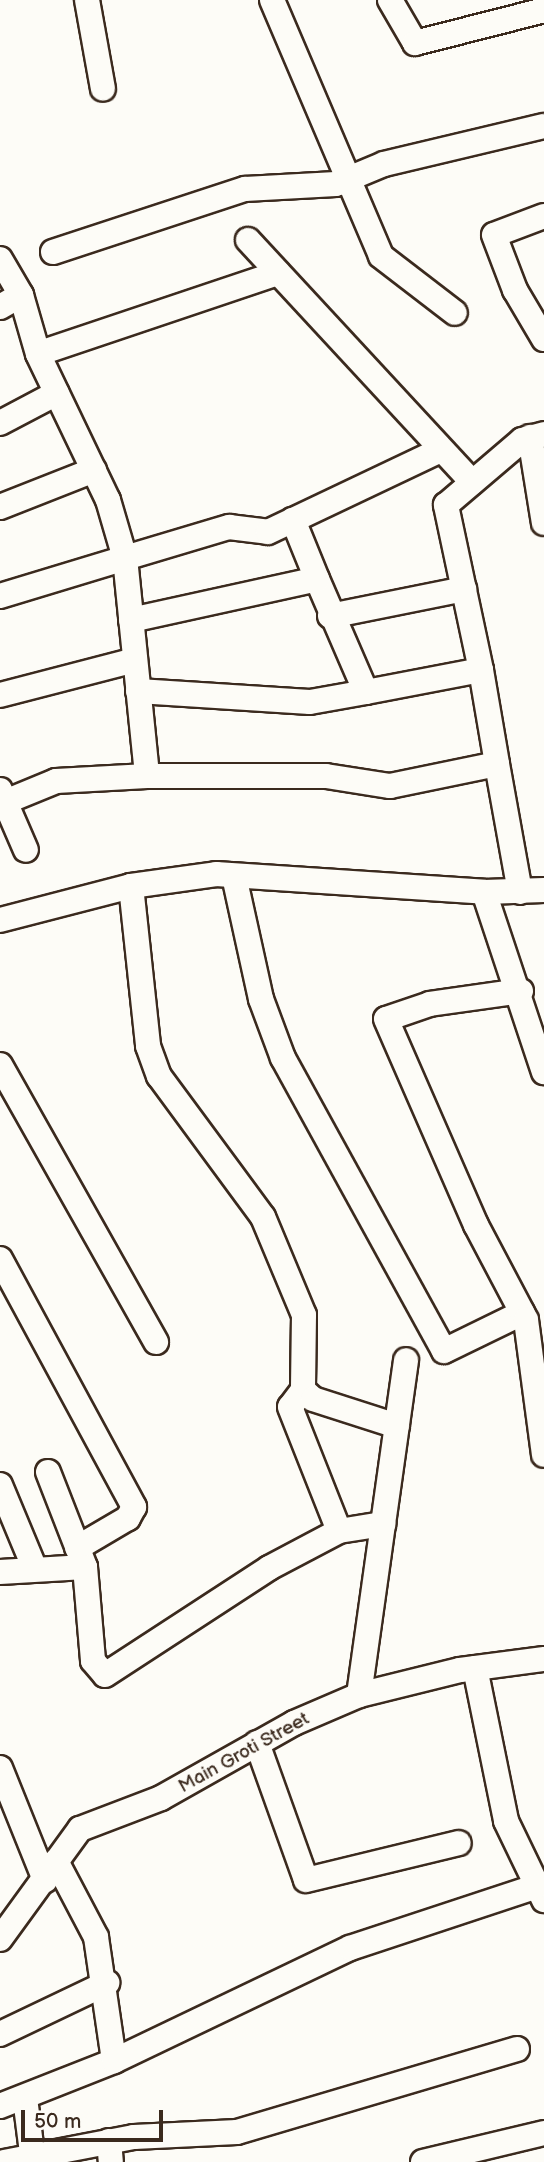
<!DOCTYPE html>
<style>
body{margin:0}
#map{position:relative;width:544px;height:2162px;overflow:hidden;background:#fdfcf7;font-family:"Balsamiq Sans",sans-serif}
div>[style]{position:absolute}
.roads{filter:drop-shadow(2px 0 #3b2a1e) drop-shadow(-2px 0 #3b2a1e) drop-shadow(0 2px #3b2a1e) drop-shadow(0 -2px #3b2a1e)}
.minor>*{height:24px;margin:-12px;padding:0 12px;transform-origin:12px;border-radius:12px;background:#fdfcf7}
span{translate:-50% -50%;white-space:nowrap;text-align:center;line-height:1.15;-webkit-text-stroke:6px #fdfcf7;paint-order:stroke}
.street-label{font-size:19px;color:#3b2a1e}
.scale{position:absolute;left:21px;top:2110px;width:142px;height:32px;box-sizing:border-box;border:4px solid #3b2a1e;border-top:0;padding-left:9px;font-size:21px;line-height:24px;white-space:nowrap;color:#3b2a1e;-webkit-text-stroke:5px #fdfcf7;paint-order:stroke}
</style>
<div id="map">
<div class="roads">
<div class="minor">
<div style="left:87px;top:0;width:90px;rotate:79.8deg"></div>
<div style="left:272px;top:0;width:278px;rotate:66.9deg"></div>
<div style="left:381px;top:256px;width:93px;rotate:37.6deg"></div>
<div style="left:390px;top:0;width:50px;rotate:59.8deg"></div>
<div style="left:415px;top:43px;width:133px;rotate:-14.3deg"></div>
<div style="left:544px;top:216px;width:53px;rotate:159.2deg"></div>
<div style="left:494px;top:235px;width:59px;rotate:69.1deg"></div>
<div style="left:515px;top:290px;width:57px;rotate:59.4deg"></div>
<div style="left:248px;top:240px;width:330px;rotate:47.2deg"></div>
<div style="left:53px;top:252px;width:202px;rotate:-18.2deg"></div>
<div style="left:245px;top:189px;width:91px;rotate:-3.1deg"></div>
<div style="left:336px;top:184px;width:52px;rotate:-22.6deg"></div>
<div style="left:384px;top:164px;width:164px;rotate:-13.4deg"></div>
<div style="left:0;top:259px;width:42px;rotate:59.7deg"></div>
<div style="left:278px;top:273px;width:253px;rotate:161.4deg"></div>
<div style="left:38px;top:354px;width:162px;rotate:64.4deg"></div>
<div style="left:108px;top:500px;width:60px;rotate:73.7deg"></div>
<div style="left:125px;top:558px;width:109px;rotate:-16.6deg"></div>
<div style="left:229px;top:527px;width:39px;rotate:7deg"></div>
<div style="left:268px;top:532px;width:191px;rotate:-25.4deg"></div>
<div style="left:0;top:307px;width:24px;rotate:-30deg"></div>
<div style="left:21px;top:295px;width:61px;rotate:73.9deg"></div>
<div style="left:0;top:423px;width:64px;rotate:-27.8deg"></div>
<div style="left:530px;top:437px;width:87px;rotate:80.8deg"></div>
<div style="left:0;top:507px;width:101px;rotate:-21.5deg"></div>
<div style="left:317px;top:579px;width:123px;rotate:66.6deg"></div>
<div style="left:366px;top:692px;width:117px;rotate:-10.8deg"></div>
<div style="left:481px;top:670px;width:95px;rotate:80.3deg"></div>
<div style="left:0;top:596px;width:131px;rotate:-16.9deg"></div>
<div style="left:125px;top:558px;width:219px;rotate:84.2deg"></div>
<div style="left:147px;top:776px;width:179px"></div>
<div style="left:326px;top:776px;width:65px;rotate:8.9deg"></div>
<div style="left:390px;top:786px;width:109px;rotate:-11.6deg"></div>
<div style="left:497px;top:764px;width:130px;rotate:79.8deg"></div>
<div style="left:330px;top:616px;width:137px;rotate:-11.4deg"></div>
<div style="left:131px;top:620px;width:190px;rotate:-12.4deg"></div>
<div style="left:317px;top:579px;width:64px;rotate:-112.1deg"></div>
<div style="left:481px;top:670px;width:169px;rotate:-102deg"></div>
<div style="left:446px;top:505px;width:100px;rotate:-40.5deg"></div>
<div style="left:522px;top:440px;width:23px;rotate:-15deg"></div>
<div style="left:138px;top:691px;width:172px;rotate:3.7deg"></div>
<div style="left:310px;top:702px;width:57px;rotate:-10.1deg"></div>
<div style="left:0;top:695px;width:139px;rotate:-14.5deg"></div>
<div style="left:0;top:790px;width:65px;rotate:66.6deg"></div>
<div style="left:5px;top:802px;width:55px;rotate:-22.4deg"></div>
<div style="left:56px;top:781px;width:91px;rotate:-3.1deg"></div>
<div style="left:234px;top:876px;width:126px;rotate:77.6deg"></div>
<div style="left:261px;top:999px;width:63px;rotate:69.6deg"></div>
<div style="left:283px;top:1058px;width:334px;rotate:61.2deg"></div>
<div style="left:444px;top:1351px;width:87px;rotate:-26deg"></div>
<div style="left:131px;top:886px;width:161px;rotate:83.9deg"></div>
<div style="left:148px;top:1046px;width:32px;rotate:70deg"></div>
<div style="left:159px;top:1076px;width:175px;rotate:53.6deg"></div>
<div style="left:263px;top:1217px;width:106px;rotate:67.3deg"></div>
<div style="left:304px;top:1315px;width:75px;rotate:90.8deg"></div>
<div style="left:303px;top:1390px;width:21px;rotate:127deg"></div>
<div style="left:290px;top:1407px;width:133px;rotate:68.4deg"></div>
<div style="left:484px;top:892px;width:190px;rotate:71.6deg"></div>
<div style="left:0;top:920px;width:135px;rotate:-14.5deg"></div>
<div style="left:131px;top:886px;width:86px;rotate:-8deg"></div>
<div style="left:216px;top:874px;width:269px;rotate:3.8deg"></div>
<div style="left:484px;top:892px;width:60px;rotate:-1.9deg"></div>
<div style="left:521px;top:991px;width:92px;rotate:171.9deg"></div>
<div style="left:430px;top:1004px;width:46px;rotate:161.2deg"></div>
<div style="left:386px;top:1019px;width:225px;rotate:66.4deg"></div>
<div style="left:476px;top:1225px;width:107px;rotate:62.2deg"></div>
<div style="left:526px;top:1320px;width:136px;rotate:82.4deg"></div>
<div style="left:0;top:1065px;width:318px;rotate:60.6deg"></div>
<div style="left:0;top:1259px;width:282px;rotate:61.6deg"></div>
<div style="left:134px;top:1507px;width:13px;rotate:119deg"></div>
<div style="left:128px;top:1518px;width:59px;rotate:149.5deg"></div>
<div style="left:303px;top:1390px;width:13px;rotate:42deg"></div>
<div style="left:313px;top:1399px;width:88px;rotate:17.8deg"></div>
<div style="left:48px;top:1472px;width:102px;rotate:68.7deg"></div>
<div style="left:85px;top:1567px;width:94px;rotate:85.1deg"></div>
<div style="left:93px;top:1661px;width:18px;rotate:49deg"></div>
<div style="left:105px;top:1675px;width:196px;rotate:-33.1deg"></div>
<div style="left:269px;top:1568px;width:79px;rotate:-27.9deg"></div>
<div style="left:339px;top:1531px;width:45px;rotate:-9deg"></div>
<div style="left:0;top:1485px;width:91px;rotate:67.4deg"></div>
<div style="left:0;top:1572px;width:85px;rotate:-3.4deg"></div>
<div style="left:475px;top:1668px;width:156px;rotate:78.5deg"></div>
<div style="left:506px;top:1821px;width:88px;rotate:64.3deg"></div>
<div style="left:359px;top:1695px;width:338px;rotate:-82deg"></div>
<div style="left:257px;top:1743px;width:145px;rotate:70.3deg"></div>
<div style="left:306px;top:1880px;width:157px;rotate:-13.6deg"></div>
<div style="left:0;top:1768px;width:121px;rotate:68.1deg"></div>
<div style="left:56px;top:1861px;width:86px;rotate:62.2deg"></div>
<div style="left:96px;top:1937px;width:125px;rotate:81.7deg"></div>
<div style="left:0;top:1939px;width:136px;rotate:-54deg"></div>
<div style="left:80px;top:1829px;width:87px;rotate:-20.9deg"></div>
<div style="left:161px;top:1798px;width:153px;rotate:-29.4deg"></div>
<div style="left:294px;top:1723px;width:71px;rotate:-23.3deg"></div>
<div style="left:359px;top:1695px;width:104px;rotate:-13.9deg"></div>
<div style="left:460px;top:1670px;width:85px;rotate:-7.5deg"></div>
<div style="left:0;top:2034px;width:119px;rotate:-25.5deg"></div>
<div style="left:25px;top:2098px;width:55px;rotate:82.7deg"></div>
<div style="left:0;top:2106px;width:123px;rotate:-21.5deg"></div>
<div style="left:114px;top:2061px;width:262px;rotate:-25.6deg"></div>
<div style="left:350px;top:1948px;width:197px;rotate:-18.3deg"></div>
<div style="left:109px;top:2141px;width:21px;rotate:85deg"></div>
<div style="left:4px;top:2162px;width:132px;rotate:-10.9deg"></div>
<div style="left:134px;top:2137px;width:103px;rotate:-2.8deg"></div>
<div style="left:237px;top:2132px;width:292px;rotate:-16.5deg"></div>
<div style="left:423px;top:2162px;width:124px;rotate:-13.5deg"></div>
</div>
</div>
<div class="street-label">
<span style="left:244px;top:1753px;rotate:-29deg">Main Groti Street</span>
</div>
<div class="scale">50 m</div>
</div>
